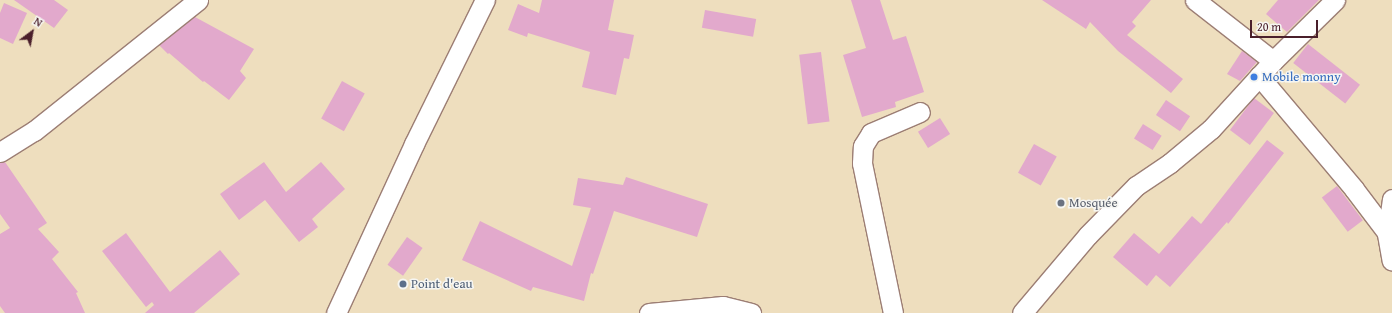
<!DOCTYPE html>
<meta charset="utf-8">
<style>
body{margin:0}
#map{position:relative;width:1392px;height:313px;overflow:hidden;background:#eedebe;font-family:"Gentium Book Plus",serif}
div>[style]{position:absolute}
.building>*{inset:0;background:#e2a9cc;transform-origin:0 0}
.roads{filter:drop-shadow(1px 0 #9c7e74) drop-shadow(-1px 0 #9c7e74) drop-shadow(0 1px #9c7e74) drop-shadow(0 -1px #9c7e74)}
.minor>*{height:19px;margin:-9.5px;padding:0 9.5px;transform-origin:9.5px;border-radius:9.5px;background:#fff}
.dots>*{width:11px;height:11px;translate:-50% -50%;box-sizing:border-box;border:2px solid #f6f6f2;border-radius:50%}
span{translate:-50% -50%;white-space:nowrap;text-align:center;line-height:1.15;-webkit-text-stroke:3px #f6f6f2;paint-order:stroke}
.shop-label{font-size:13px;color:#366cbe}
.left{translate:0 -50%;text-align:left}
.worship-label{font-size:13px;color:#5b616d}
.service-label{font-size:13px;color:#4e5e75}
.north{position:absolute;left:12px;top:12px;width:40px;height:40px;-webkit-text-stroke:3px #f6f6f2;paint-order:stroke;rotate:32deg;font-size:11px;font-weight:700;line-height:16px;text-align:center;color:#4a1f2b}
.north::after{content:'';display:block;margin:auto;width:14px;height:18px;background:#4a1f2b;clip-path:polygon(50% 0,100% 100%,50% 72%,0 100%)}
.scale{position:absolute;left:1250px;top:20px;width:68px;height:18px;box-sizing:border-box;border:2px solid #4a1f2b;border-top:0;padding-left:5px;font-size:12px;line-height:14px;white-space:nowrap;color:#4a1f2b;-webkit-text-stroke:3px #f6f6f2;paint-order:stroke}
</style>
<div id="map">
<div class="building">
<div style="clip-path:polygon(14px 0,54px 0,68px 10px,54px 28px)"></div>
<div style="clip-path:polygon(542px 0,614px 0,608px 30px,634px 35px,629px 59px,624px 58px,616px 95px,582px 87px,590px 52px,528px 33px,527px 37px,508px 30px,518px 4px,539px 13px)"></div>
<div style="clip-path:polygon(851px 0,880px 0,893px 40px,906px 36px,924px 92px,895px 102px,896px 107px,862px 117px,843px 55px,866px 48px)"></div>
<div style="clip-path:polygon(1042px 0,1151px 0,1132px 22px,1136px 26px,1127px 35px,1183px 79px,1171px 93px,1118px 51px,1090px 22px,1086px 29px)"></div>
<div style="clip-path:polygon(1278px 0,1319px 0,1287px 32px,1266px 14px)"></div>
<div style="clip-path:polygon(4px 3px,27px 13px,13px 44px,0 38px,0 13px)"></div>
<div style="left:705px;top:10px;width:52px;height:18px;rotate:10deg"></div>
<div style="clip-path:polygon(195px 17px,254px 49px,240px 71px,246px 78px,229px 100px,204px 81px,203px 82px,169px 53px,168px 54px,159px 45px)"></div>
<div style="left:1308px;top:44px;width:66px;height:24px;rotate:38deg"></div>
<div style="clip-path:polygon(1242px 51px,1257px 62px,1240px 81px,1227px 74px)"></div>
<div style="left:821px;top:52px;width:70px;height:22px;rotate:83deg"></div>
<div style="left:342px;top:81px;width:26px;height:43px;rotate:29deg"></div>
<div style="left:1254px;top:98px;width:25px;height:40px;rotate:37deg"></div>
<div style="left:1166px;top:100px;width:29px;height:18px;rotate:34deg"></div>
<div style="left:940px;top:118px;width:19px;height:26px;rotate:58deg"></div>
<div style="left:1143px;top:124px;width:22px;height:17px;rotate:32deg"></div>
<div style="clip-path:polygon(1267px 140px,1284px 153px,1228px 224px,1227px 222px,1170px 287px,1156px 275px,1147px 286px,1113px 257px,1134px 233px,1159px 254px,1192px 216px,1201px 224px)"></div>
<div style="left:1034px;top:144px;width:26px;height:33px;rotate:29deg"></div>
<div style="clip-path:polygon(5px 162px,47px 223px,38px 229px,59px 252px,52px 259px,78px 292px,76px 293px,85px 313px,5px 313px,0 306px,0 234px,10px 228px,0 214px,0 163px)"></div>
<div style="clip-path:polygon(264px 162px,286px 192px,321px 162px,345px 189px,312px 219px,318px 227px,299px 242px,265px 200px,239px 220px,220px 194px)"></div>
<div style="clip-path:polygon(626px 177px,708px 204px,697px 237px,614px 211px,593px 274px,591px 273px,584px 301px,533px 287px,531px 291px,462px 260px,480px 221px,572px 266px,591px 208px,573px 205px,578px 178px,623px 185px)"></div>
<div style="left:1337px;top:186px;width:43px;height:19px;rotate:53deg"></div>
<div style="clip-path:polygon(126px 233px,170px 292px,220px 250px,240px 274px,194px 313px,145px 313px,154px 305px,152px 302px,146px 307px,102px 251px)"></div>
<div style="left:407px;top:237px;width:19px;height:34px;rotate:35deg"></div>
</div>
<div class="roads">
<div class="minor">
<div style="left:1195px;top:0;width:99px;rotate:38deg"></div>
<div style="left:1259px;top:76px;width:148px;rotate:49.9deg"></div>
<div style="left:1354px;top:189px;width:63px;rotate:52.8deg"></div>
<div style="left:0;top:152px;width:40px;rotate:-32deg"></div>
<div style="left:34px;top:131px;width:210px;rotate:-38.6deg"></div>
<div style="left:1392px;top:199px;width:35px;rotate:98deg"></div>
<div style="left:1387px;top:234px;width:27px;rotate:80deg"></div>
<div style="left:336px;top:313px;width:186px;rotate:-65.2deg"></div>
<div style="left:414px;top:144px;width:161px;rotate:-63.8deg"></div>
<div style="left:649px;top:313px;width:74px;rotate:-5.4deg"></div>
<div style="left:723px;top:306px;width:29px;rotate:14deg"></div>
<div style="left:893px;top:313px;width:153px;rotate:-101.7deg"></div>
<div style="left:862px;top:163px;width:17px;rotate:-87deg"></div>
<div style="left:863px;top:146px;width:15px;rotate:-58deg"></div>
<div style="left:871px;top:133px;width:53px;rotate:-23.2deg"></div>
<div style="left:1022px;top:313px;width:102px;rotate:-49.8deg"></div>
<div style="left:1088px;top:235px;width:69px;rotate:-45.6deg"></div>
<div style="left:1136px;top:186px;width:41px;rotate:-34.1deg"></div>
<div style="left:1170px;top:163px;width:53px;rotate:-39.7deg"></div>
<div style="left:1211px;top:129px;width:92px;rotate:-47.6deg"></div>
<div style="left:1273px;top:61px;width:87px;rotate:-44.5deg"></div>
</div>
</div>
<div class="dots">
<div style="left:1254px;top:77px;background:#3f7fe0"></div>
<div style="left:1061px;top:203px;background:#6b7280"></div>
<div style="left:403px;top:284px;background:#5c6f8a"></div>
</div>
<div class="shop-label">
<span class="left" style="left:1262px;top:77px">Mobile monny</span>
</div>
<div class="worship-label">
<span class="left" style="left:1069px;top:203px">Mosquée</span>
</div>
<div class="service-label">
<span class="left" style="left:411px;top:284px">Point d'eau</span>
</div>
<div class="north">N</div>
<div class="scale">20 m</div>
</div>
